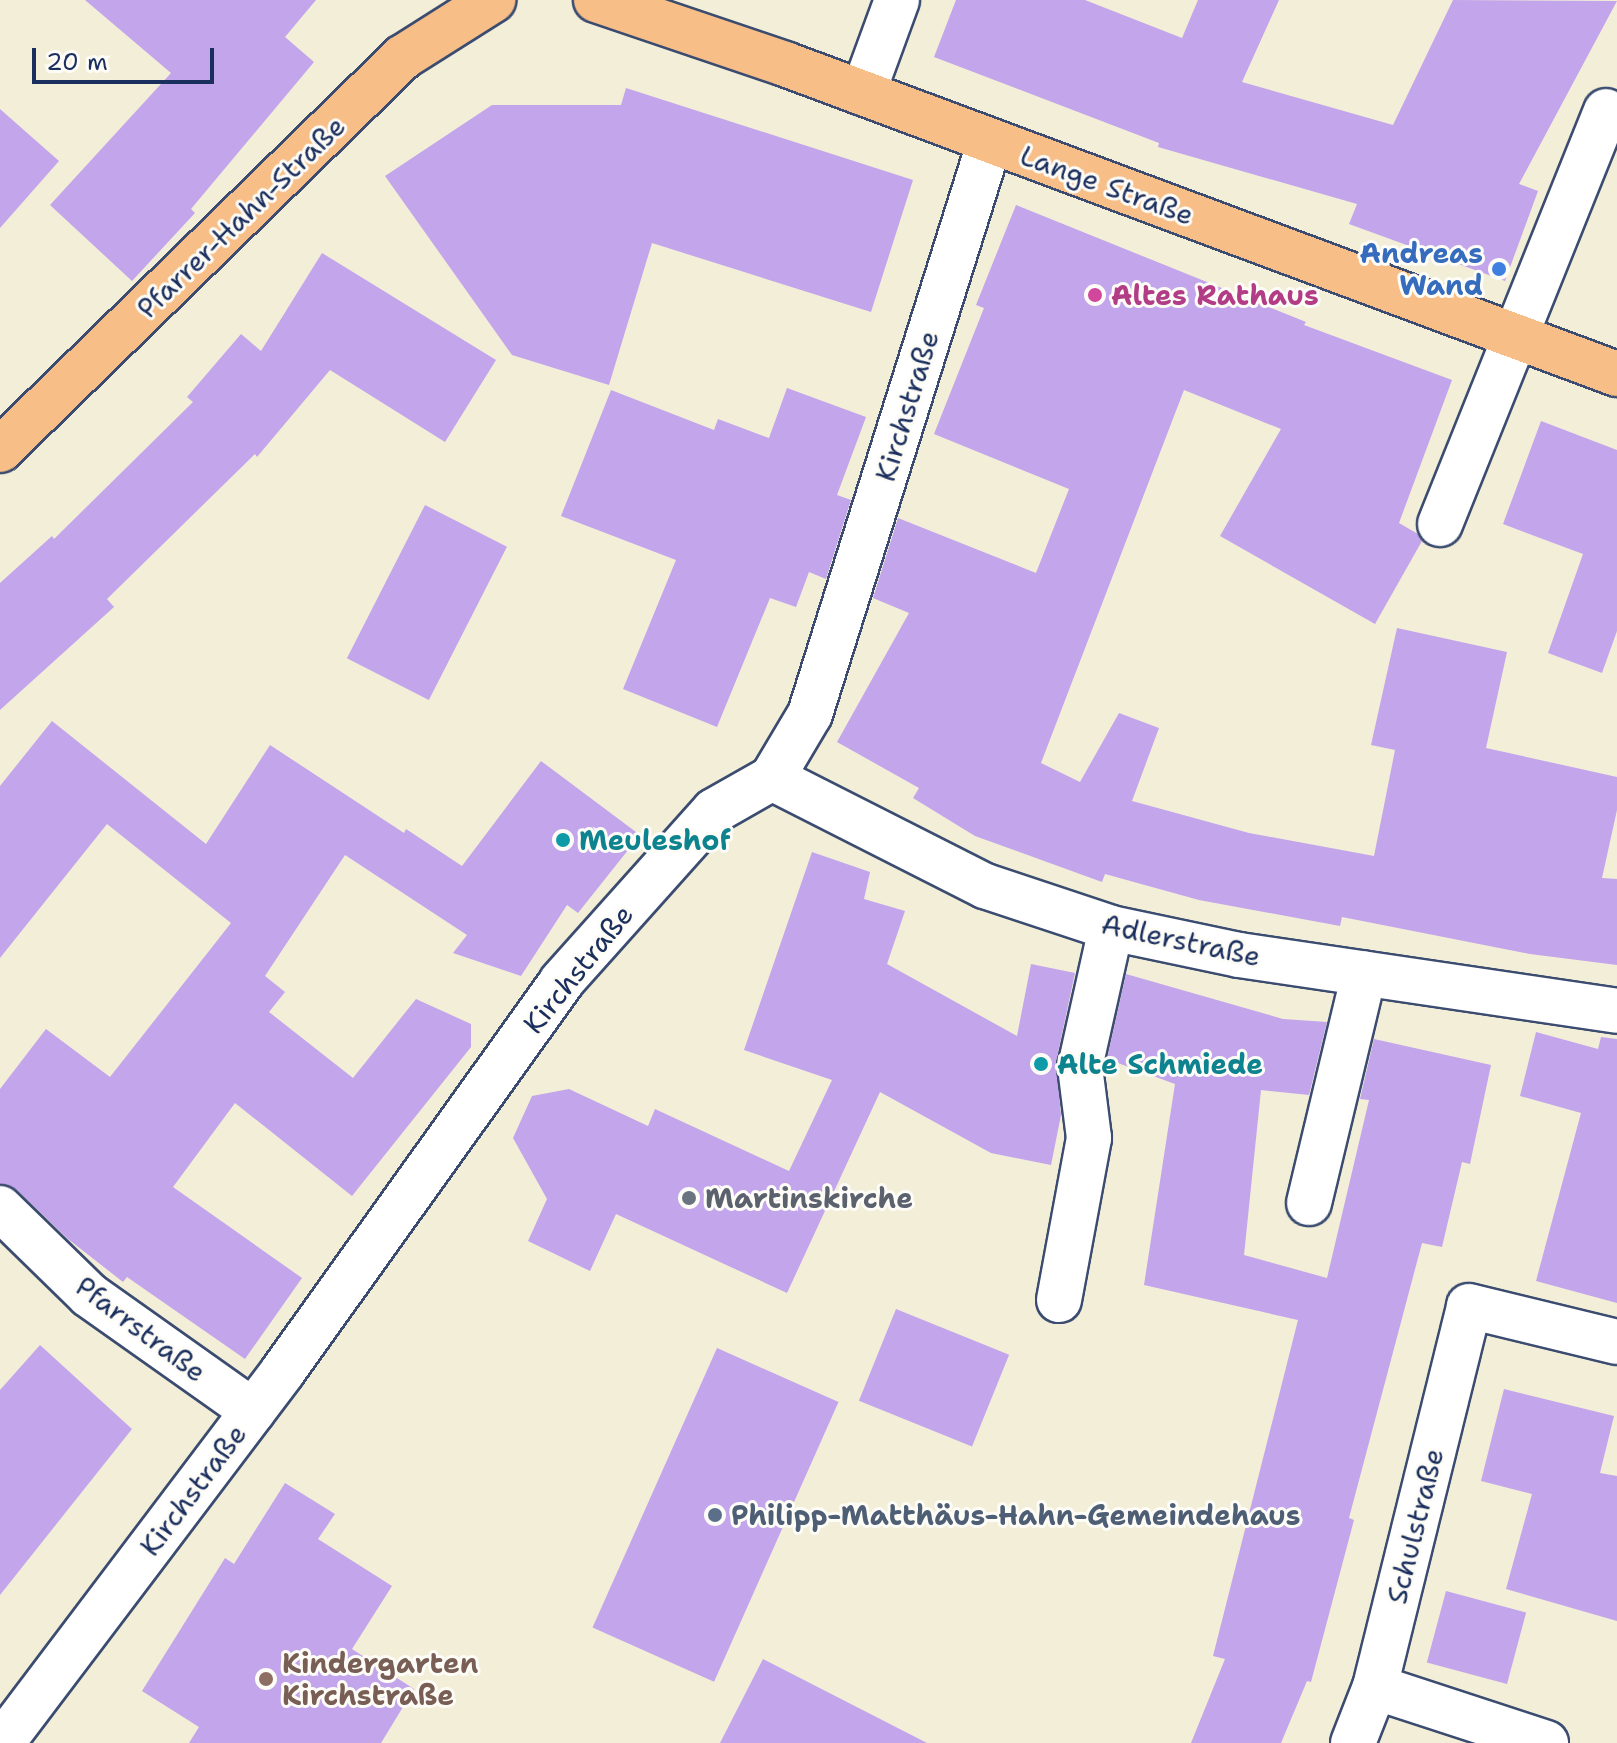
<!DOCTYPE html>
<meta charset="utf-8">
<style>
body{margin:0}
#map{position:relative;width:1617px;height:1743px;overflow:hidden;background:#f2eed8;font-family:"Shantell Sans",sans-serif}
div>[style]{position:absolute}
.building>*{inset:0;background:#c3a5eb;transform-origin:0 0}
.roads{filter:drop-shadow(2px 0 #3b4c70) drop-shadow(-2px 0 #3b4c70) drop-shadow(0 2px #3b4c70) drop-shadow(0 -2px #3b4c70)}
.minor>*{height:44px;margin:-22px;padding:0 22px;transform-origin:22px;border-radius:22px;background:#fff}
.major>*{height:44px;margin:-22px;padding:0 22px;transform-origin:22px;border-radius:22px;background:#f7be88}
.dots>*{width:22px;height:22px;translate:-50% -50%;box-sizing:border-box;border:4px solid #fdfcf7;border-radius:50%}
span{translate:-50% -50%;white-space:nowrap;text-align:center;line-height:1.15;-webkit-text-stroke:6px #fdfcf7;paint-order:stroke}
.street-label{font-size:28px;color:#1b2f5e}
.shop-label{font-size:28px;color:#366cbe;font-weight:700}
.right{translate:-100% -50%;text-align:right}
.hotel-label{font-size:28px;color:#b23c85;font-weight:700}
.left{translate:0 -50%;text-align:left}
.culture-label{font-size:28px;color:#0d838f;font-weight:700}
.worship-label{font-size:28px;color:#5b616d;font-weight:700}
.service-label{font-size:28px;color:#4e5e75;font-weight:700}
.education-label{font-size:28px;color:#785e54;font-weight:700}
.scale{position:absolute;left:32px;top:48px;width:182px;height:36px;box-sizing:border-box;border:4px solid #1b2f5e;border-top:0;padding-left:10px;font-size:24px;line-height:28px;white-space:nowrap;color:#1b2f5e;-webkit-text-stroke:6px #fdfcf7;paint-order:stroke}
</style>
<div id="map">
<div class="building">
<div style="clip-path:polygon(85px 0,316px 0,285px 37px,314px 62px,191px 209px,195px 213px,132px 281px,50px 205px,171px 73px)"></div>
<div style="clip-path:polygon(956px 0,1085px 0,1182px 38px,1198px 0,1279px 0,1242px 82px,1393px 125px,1453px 0,1617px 1px,1519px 184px,1538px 191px,1505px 281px,1349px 224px,1357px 204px,1158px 147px,1159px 143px,934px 57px)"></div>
<div style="clip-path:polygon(626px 88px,913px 180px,871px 312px,652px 243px,609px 385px,512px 355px,385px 176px,492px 105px,621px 105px)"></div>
<div style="clip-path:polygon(0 109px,59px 161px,0 228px)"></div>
<div style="clip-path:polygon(1016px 205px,1306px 322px,1304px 325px,1452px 380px,1399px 523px,1418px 534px,1422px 541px,1375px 624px,1220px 536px,1281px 429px,1184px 390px,1041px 763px,1080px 782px,1119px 713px,1159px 728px,1132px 801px,1249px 833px,1374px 856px,1395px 750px,1371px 745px,1397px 628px,1507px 652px,1486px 748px,1617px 777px,1617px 810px,1602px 878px,1617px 879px,1617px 965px,1530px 954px,1342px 917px,1340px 926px,1199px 900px,1105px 874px,1102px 882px,975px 836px,913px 798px,919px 788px,837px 742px,909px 613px,873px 598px,898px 518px,1036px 573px,1069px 489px,934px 434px,984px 308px,976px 305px)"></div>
<div style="clip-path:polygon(322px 253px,496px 360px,445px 442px,330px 370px,257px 457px,255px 454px,107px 599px,114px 607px,0 710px,0 583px,52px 536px,54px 539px,193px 402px,187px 397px,241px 334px,261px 351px)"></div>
<div style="clip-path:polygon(787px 388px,866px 417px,837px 495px,851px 500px,826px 579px,809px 572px,796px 607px,770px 598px,717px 727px,623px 689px,676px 560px,561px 516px,611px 390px,714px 430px,718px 419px,769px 438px)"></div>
<div style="clip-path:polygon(1541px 421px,1617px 450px,1617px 631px,1602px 673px,1548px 653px,1583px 554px,1503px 524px)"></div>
<div style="left:425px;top:505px;width:92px;height:172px;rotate:27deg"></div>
<div style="clip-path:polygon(52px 721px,206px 844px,270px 745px,404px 833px,406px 829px,462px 866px,541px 761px,640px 835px,578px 913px,567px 905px,521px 976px,453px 953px,467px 935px,345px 855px,265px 976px,285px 992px,269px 1012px,353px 1078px,416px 999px,471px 1024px,471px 1047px,352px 1196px,235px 1103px,173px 1187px,302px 1278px,245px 1359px,127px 1277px,123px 1282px,68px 1239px,17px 1190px,0 1184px,0 1089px,46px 1029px,110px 1077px,231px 923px,107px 824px,0 958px,0 786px)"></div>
<div style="clip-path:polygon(812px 852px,870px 872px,864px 899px,905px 911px,887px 964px,1017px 1036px,1031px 964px,1075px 973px,1056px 1062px,1061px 1115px,1051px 1165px,991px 1153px,880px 1092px,787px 1293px,616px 1214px,590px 1271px,528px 1241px,547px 1199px,513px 1138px,532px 1096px,569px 1089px,648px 1126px,655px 1109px,789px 1171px,832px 1080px,744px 1050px)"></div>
<div style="clip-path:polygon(1126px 974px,1283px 1019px,1327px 1022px,1309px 1095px,1261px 1090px,1244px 1255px,1327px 1278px,1369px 1100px,1360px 1099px,1374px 1039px,1491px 1065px,1470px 1164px,1462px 1162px,1442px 1247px,1422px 1243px,1349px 1518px,1354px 1520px,1311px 1682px,1307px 1681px,1281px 1743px,1191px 1743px,1225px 1659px,1213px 1656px,1298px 1320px,1144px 1285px,1175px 1084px,1107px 1059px)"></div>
<div style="clip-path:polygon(1536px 1032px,1598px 1049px,1601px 1037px,1617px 1039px,1617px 1303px,1536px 1281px,1581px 1113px,1520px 1096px)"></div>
<div style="left:896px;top:1309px;width:122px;height:99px;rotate:22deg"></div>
<div style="clip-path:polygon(40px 1345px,132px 1429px,0 1595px,0 1390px)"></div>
<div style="left:717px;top:1348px;width:133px;height:306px;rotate:24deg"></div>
<div style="clip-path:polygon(1504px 1389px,1614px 1416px,1600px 1473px,1617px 1476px,1617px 1621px,1506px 1589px,1532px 1494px,1481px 1481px)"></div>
<div style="clip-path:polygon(285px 1483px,335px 1514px,318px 1539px,392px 1586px,352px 1649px,414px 1689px,381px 1743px,189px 1743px,199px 1727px,142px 1691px,225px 1558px,234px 1564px)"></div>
<div style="left:1446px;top:1591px;width:83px;height:74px;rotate:15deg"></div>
<div style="clip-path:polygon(763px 1659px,927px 1743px,720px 1743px)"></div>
</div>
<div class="roads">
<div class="minor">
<div style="left:863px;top:93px;width:99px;rotate:-69.9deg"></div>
<div style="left:1440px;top:524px;width:445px;rotate:-68.1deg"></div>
<div style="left:772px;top:778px;width:239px;rotate:26.9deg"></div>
<div style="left:985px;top:886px;width:133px;rotate:18.4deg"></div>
<div style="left:1111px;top:928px;width:131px;rotate:11.9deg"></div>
<div style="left:1239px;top:955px;width:382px;rotate:8.4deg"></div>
<div style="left:1309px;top:1203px;width:236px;rotate:-76.5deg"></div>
<div style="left:0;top:1208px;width:124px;rotate:44.3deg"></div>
<div style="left:89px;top:1295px;width:201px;rotate:35.3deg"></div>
<div style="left:1059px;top:1300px;width:165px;rotate:-79.5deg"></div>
<div style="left:1089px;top:1138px;width:72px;rotate:-97.2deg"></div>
<div style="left:1080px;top:1067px;width:142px;rotate:-77.4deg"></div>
<div style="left:1375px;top:1687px;width:180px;rotate:18.1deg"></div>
<div style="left:11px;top:1731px;width:451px;rotate:-52.9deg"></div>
<div style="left:283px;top:1371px;width:478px;rotate:-54.4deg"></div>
<div style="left:561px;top:982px;width:229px;rotate:-48.2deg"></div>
<div style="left:714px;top:811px;width:67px;rotate:-29.6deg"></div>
<div style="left:772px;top:778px;width:74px;rotate:-59.3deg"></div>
<div style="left:810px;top:714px;width:601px;rotate:-72.56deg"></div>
<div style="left:1353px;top:1743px;width:60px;rotate:-68.6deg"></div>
<div style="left:1375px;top:1687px;width:392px;rotate:-76.1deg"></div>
<div style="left:1469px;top:1306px;width:152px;rotate:13.7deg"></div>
</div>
<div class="major">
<div style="left:596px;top:0;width:200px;rotate:18.7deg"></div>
<div style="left:785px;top:64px;width:888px;rotate:20.44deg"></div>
<div style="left:0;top:450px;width:563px;rotate:-44.28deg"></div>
<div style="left:403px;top:57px;width:107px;rotate:-32.3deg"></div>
</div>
</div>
<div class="dots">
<div style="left:1499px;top:269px;background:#3f7fe0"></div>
<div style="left:1095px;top:295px;background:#d1479c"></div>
<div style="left:563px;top:840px;background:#0f9aa8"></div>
<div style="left:1041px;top:1064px;background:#0f9aa8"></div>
<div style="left:689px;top:1198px;background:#6b7280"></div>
<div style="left:715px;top:1515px;background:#5c6f8a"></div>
<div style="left:266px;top:1679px;background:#8d6e63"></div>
</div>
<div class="street-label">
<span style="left:1107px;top:185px;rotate:20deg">Lange Straße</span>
<span style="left:241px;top:217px;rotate:-44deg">Pfarrer-Hahn-Straße</span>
<span style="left:907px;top:406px;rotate:-73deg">Kirchstraße</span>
<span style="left:1181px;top:940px;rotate:12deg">Adlerstraße</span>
<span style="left:578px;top:969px;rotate:-51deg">Kirchstraße</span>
<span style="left:141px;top:1329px;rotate:37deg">Pfarrstraße</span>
<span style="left:193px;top:1490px;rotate:-53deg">Kirchstraße</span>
<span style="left:1415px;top:1526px;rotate:-76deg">Schulstraße</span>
</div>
<div class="shop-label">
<span class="right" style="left:1483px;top:269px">Andreas<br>Wand</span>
</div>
<div class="hotel-label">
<span class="left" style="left:1111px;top:295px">Altes Rathaus</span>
</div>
<div class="culture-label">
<span class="left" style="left:579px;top:840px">Meuleshof</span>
<span class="left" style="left:1057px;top:1064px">Alte Schmiede</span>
</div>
<div class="worship-label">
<span class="left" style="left:705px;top:1198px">Martinskirche</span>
</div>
<div class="service-label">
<span class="left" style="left:731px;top:1515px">Philipp-Matthäus-Hahn-Gemeindehaus</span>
</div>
<div class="education-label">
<span class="left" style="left:282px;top:1679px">Kindergarten<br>Kirchstraße</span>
</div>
<div class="scale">20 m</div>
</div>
